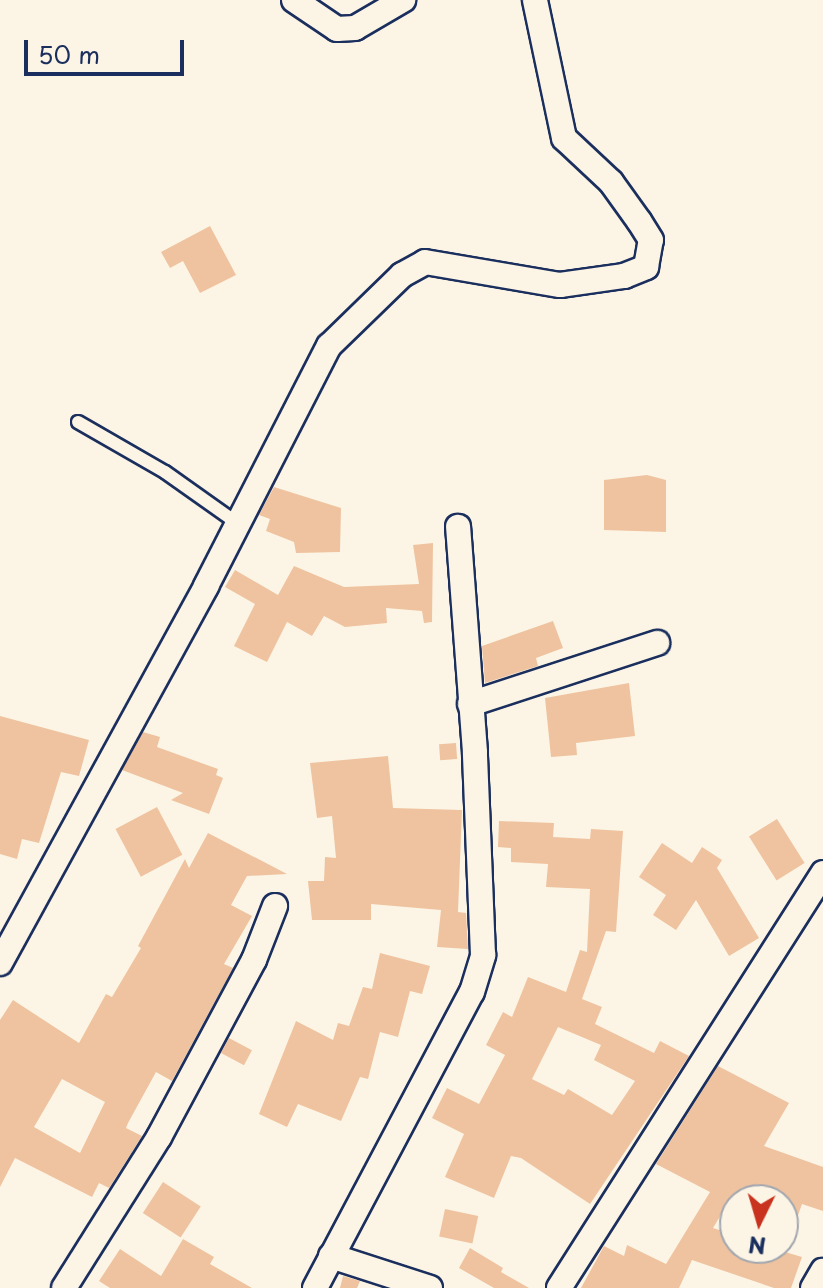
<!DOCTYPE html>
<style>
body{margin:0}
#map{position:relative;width:823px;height:1288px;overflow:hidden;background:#fcf5e5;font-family:"Playpen Sans",sans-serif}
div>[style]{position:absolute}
.building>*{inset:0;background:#efc39f;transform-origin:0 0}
.roads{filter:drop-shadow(2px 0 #1b2f5e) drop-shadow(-2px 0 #1b2f5e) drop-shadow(0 2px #1b2f5e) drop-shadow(0 -2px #1b2f5e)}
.service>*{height:12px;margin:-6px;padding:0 6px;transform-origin:6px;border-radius:6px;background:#fcf5e5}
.minor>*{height:24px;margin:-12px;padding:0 12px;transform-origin:12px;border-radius:12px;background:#fcf5e5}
span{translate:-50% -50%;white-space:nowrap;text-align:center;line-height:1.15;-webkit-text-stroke:6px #fcf5e5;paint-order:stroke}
.north{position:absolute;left:719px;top:1184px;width:80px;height:80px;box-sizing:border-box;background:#fcf5e5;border:2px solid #a2a6af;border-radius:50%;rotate:185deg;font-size:22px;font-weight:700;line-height:32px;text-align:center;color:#1b2f5e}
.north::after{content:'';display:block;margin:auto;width:28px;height:36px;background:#c8321e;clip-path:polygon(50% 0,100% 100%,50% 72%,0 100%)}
.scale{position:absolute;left:24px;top:40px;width:160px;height:36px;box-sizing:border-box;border:4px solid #1b2f5e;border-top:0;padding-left:10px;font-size:24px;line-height:28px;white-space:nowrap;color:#1b2f5e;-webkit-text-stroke:6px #fcf5e5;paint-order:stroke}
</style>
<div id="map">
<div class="building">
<div style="clip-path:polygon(210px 226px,236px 275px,200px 293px,183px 261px,170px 268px,161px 252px)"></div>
<div style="clip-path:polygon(647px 475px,666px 480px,666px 532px,604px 530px,604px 480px)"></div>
<div style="clip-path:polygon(274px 487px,341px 508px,340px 552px,296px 553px,294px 542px,266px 531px,270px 519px,259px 515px)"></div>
<div style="clip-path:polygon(433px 543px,432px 622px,424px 623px,422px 611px,386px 608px,387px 623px,345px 627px,324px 616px,312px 636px,287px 622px,267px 662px,234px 646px,255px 604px,225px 587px,235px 570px,278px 595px,294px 566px,344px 587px,419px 584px,413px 545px)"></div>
<div style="clip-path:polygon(553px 621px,563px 648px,536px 658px,538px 666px,485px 683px,482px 646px)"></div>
<div style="clip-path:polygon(629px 683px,635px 736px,576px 743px,577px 755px,551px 757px,545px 698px)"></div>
<div style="clip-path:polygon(0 716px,89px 740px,79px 776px,61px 772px,39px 843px,22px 839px,17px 859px,0 854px)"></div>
<div style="clip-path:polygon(143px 732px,160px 737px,157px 747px,218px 769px,216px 775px,223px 778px,209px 814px,171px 800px,183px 793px,122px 770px)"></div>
<div style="left:456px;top:743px;width:16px;height:17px;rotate:86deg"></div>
<div style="clip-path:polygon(388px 756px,393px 808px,462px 810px,458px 912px,466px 913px,468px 949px,437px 947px,441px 910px,371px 904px,371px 920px,312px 920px,308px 881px,324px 881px,325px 857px,336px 858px,332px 816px,317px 818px,310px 763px)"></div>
<div style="left:157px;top:807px;width:54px;height:47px;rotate:62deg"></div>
<div style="left:777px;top:819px;width:52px;height:33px;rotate:58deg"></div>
<div style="clip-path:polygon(evenodd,499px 821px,554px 823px,553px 837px,590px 839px,591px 829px,623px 831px,616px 932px,606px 931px,582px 999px,602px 1007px,595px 1024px,654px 1053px,660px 1041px,689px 1056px,590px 1204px,521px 1158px,511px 1156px,494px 1198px,445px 1177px,464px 1134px,432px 1118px,447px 1088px,479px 1104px,505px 1055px,486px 1045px,503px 1012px,512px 1017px,528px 977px,566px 992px,580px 950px,587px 952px,590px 889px,546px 887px,548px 864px,511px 862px,511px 848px,498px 847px,499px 821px,558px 1027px,601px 1045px,594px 1060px,635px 1081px,612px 1115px,568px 1089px,564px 1095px,532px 1079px,558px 1027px)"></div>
<div style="clip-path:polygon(evenodd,208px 833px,287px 874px,247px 876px,231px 905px,252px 916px,224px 964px,233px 968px,172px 1081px,156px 1072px,128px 1123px,126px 1128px,142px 1136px,109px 1188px,99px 1183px,92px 1197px,15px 1158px,0 1187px,0 1020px,13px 1000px,79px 1043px,106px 994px,112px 997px,141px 948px,138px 946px,185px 859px,189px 868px,208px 833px,62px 1079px,105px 1102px,80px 1153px,34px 1127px,62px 1079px)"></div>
<div style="clip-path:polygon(662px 843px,692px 863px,702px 847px,722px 860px,717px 868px,759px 938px,729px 956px,696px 900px,676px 930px,653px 915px,666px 895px,639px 877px)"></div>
<div style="clip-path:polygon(380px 953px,430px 966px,422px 994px,410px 991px,398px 1037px,380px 1032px,368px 1079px,360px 1077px,341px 1121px,298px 1104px,287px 1127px,259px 1114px,296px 1021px,333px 1040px,338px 1023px,349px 1026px,363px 987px,372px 989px)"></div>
<div style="left:229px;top:1038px;width:26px;height:17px;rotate:28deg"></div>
<div style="clip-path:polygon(evenodd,718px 1066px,789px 1103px,764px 1146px,823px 1167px,823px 1211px,802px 1204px,785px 1252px,802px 1257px,791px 1288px,774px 1288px,692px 1260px,679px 1288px,581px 1288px,604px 1246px,624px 1256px,627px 1245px,666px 1264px,710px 1192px,656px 1164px,718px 1066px,730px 1200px,783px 1200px,783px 1248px,735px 1248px,735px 1235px,713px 1228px,730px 1200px)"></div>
<div style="left:163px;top:1182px;width:45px;height:37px;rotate:33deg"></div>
<div style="left:445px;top:1209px;width:34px;height:28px;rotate:12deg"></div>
<div style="clip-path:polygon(183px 1239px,214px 1257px,210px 1264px,252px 1288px,110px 1288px,99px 1281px,120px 1249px,161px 1276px)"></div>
<div style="clip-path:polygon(470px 1248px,503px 1268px,501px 1272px,529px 1288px,494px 1288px,459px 1268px)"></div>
<div style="clip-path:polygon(343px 1276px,360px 1281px,357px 1288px,340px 1288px)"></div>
</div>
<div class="roads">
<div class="service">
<div style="left:78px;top:422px;width:100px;rotate:29.9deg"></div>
<div style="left:165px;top:472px;width:88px;rotate:35.3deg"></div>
</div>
<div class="minor">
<div style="left:294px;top:0;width:52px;rotate:34deg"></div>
<div style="left:337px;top:29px;width:18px;rotate:-3deg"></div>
<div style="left:355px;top:28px;width:56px;rotate:-30.3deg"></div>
<div style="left:470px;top:704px;width:197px;rotate:-18.1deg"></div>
<div style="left:0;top:963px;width:430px;rotate:-61.3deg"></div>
<div style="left:206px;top:586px;width:270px;rotate:-62.9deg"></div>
<div style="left:329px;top:346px;width:102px;rotate:-44.2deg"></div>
<div style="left:402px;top:275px;width:26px;rotate:-29deg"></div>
<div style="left:425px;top:262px;width:137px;rotate:9.7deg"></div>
<div style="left:560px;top:285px;width:65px;rotate:-8deg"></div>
<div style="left:624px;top:276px;width:24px;rotate:-22deg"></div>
<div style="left:646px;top:267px;width:27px;rotate:-80deg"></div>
<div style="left:651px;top:240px;width:22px;rotate:-122deg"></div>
<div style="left:639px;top:221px;width:48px;rotate:-125.7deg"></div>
<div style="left:611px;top:182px;width:64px;rotate:-136.9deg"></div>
<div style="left:564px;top:138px;width:141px;rotate:-101.9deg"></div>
<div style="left:331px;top:1256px;width:104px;rotate:17.9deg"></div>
<div style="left:64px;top:1288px;width:178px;rotate:-57.8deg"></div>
<div style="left:159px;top:1137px;width:201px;rotate:-61.8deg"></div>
<div style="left:254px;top:960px;width:58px;rotate:-68.7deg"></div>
<div style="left:315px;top:1288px;width:335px;rotate:-62.1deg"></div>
<div style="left:472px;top:992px;width:39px;rotate:-73deg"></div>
<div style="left:483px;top:955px;width:203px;rotate:-92.3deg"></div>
<div style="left:475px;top:752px;width:226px;rotate:-94.3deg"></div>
<div style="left:559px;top:1288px;width:492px;rotate:-57.5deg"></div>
<div style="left:813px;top:1288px;width:20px;rotate:-60deg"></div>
</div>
</div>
<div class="north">N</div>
<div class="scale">50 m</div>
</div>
